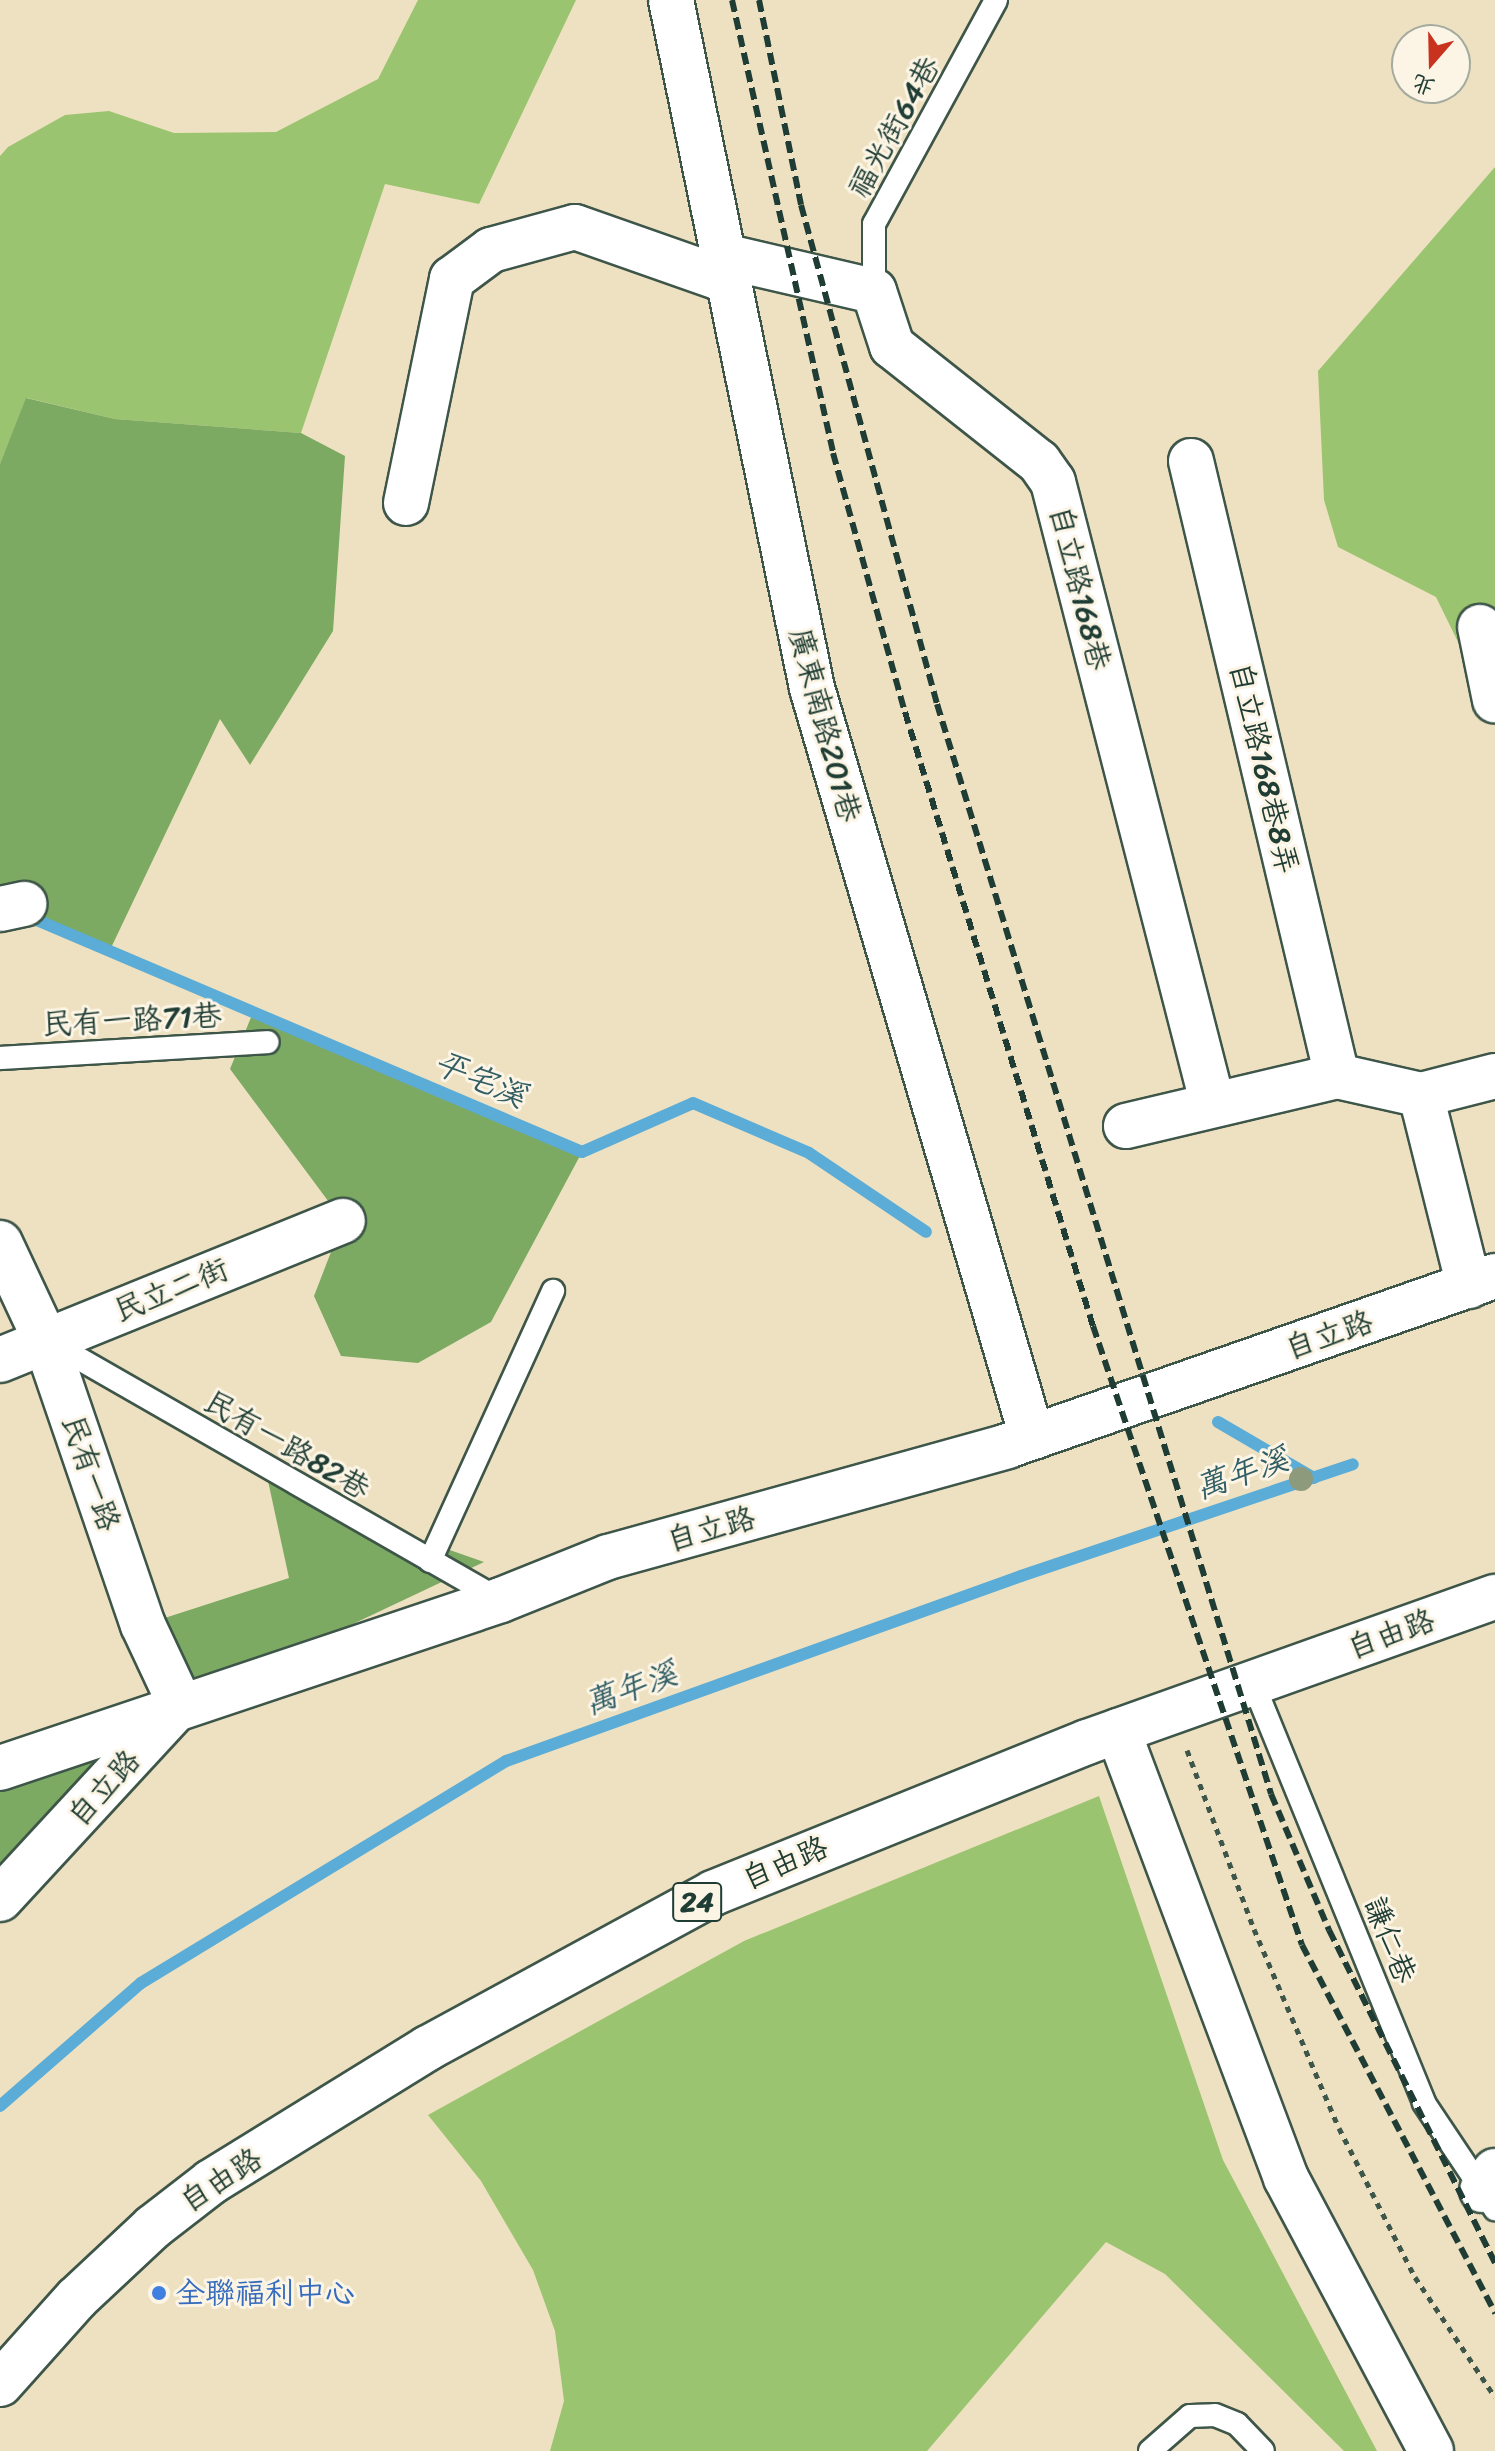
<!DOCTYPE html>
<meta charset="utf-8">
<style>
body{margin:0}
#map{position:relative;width:1495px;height:2451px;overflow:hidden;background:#eee1c1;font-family:Sriracha,"LXGW WenKai TC",sans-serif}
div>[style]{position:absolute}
.green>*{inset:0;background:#9bc470}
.forest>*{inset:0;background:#7caa62}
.stream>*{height:12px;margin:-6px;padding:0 6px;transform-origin:6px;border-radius:6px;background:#5bacd6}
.path>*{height:5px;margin-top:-2.5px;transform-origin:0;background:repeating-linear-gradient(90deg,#3e5649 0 6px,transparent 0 12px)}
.roads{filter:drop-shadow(2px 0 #3e5649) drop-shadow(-2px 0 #3e5649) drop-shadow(0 2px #3e5649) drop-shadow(0 -2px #3e5649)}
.service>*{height:22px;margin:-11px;padding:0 11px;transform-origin:11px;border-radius:11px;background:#fff}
.minor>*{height:44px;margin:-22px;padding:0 22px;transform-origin:22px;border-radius:22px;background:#fff}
.primary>*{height:44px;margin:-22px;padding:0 22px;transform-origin:22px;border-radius:22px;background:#fff}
.rail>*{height:6px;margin-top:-3px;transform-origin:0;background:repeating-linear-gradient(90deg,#1f3d34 0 12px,transparent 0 18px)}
.trees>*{width:24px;height:24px;margin:-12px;border-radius:50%;background:#8d9a7c}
.dots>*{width:22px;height:22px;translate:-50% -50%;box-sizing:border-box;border:4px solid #fcf5e5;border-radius:50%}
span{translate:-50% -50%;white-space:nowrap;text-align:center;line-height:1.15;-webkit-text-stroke:6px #fcf5e5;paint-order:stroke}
.shield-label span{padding:2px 6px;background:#fcf5e5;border:2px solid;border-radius:6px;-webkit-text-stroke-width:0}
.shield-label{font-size:28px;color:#1f3d34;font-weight:700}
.street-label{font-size:30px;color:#1f3d34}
.shop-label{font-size:30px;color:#366cbe}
.left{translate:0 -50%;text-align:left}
.water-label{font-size:32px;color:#315e65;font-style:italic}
.north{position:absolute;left:1391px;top:24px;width:80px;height:80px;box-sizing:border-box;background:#fcf5e5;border:2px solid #a4ab9e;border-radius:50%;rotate:200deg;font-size:22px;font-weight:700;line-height:32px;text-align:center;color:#1f3d34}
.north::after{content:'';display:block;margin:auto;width:28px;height:36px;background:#c8321e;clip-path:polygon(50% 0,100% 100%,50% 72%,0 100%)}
</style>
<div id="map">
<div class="green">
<div style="clip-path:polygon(418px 0,576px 0,479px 204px,385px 184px,301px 433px,115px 419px,27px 398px,0 464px,0 156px,8px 147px,65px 115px,109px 111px,174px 133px,276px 132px,378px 79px)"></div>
<div style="clip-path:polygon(1495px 167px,1495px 674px,1479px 685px,1436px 597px,1338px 547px,1324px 500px,1318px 371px)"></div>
<div style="clip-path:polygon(1099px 1796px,1223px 2160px,1377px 2451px,1344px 2451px,1165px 2274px,1106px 2242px,927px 2451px,550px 2451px,564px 2401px,555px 2331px,533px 2270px,481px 2181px,428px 2115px,744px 1941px)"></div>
</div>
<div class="forest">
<div style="clip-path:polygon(26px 398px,115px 419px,301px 433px,345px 456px,333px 631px,250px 765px,220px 719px,110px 950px,0 905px,0 464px)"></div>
<div style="clip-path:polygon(254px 1010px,582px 1152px,491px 1322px,418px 1363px,341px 1356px,314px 1296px,343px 1221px,230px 1069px)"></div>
<div style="clip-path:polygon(265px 1467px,387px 1528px,484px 1562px,192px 1700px,0 1899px,0 1768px,180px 1704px,143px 1625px,289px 1578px)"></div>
</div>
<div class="stream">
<div style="left:25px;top:915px;width:605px;rotate:23.05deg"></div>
<div style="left:582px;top:1152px;width:121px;rotate:-23.8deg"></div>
<div style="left:693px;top:1103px;width:126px;rotate:23.3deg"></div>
<div style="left:809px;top:1153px;width:141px;rotate:34deg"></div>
<div style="left:1218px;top:1422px;width:111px;rotate:30.3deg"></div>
<div style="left:0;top:2106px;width:187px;rotate:-41.1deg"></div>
<div style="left:141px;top:1983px;width:427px;rotate:-31.3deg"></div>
<div style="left:506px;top:1761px;width:547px;rotate:-19.76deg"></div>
<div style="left:1021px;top:1576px;width:350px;rotate:-18.6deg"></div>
</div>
<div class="path">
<div style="left:1187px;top:1750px;width:191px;rotate:69.5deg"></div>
<div style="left:1254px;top:1929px;width:216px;rotate:66.9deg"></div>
<div style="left:1339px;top:2128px;width:167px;rotate:63deg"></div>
<div style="left:1415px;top:2277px;width:144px;rotate:56.3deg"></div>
</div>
<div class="roads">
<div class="service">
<div style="left:874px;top:291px;width:67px;rotate:-90deg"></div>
<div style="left:874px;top:224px;width:255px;rotate:-61.4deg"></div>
<div style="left:0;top:1058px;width:268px;rotate:-3.4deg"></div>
<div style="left:50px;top:1342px;width:519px;rotate:29.83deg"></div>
<div style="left:430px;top:1561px;width:297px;rotate:-65.5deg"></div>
<div style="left:1253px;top:1683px;width:453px;rotate:67.8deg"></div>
<div style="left:1424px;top:2103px;width:128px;rotate:56.2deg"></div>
<div style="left:1150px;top:2451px;width:53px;rotate:-41.2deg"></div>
<div style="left:1190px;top:2416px;width:25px;rotate:-2deg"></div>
<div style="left:1215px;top:2415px;width:24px;rotate:22deg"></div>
<div style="left:1237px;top:2424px;width:37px;rotate:46deg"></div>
</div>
<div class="minor">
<div style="left:671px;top:0;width:702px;rotate:78.42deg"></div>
<div style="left:812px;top:688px;width:781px;rotate:73.63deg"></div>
<div style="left:723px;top:256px;width:155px;rotate:13.1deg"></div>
<div style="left:874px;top:291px;width:58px;rotate:71.9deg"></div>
<div style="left:892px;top:346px;width:187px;rotate:38.3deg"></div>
<div style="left:1039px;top:462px;width:24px;rotate:55deg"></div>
<div style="left:1053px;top:482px;width:643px;rotate:75.6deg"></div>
<div style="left:1191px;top:461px;width:632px;rotate:76.65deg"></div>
<div style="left:406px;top:503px;width:229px;rotate:-78.4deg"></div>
<div style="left:452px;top:279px;width:49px;rotate:-36.6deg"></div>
<div style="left:491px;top:250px;width:87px;rotate:-15.3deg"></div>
<div style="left:575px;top:227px;width:162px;rotate:19.4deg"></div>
<div style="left:1480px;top:627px;width:75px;rotate:78.4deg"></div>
<div style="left:0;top:909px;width:25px;rotate:-12deg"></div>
<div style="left:1421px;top:1095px;width:197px;rotate:75.9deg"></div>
<div style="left:1126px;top:1126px;width:217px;rotate:-13.3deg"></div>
<div style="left:1337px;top:1076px;width:86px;rotate:12.7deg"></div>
<div style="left:1421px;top:1095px;width:76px;rotate:-14.4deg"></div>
<div style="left:0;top:1243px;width:106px;rotate:64.9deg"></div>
<div style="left:45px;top:1339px;width:302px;rotate:71.1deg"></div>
<div style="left:143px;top:1625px;width:87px;rotate:64.9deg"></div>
<div style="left:0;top:1360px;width:370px;rotate:-22.1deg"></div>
<div style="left:1118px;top:1731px;width:478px;rotate:69.4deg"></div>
<div style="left:1286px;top:2178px;width:309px;rotate:62deg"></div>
<div style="left:0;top:1768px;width:528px;rotate:-18.54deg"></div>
<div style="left:501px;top:1600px;width:115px;rotate:-21.9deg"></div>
<div style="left:608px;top:1557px;width:414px;rotate:-15.5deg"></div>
<div style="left:1007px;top:1446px;width:517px;rotate:-19.21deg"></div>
<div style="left:0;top:1899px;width:260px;rotate:-47.3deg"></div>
<div style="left:1482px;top:2190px;width:23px;rotate:-56deg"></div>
</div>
<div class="primary">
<div style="left:0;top:2384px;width:115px;rotate:-48.2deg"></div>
<div style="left:77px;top:2298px;width:104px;rotate:-43.1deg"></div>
<div style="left:153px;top:2227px;width:73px;rotate:-37.8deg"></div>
<div style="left:211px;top:2182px;width:255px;rotate:-31.7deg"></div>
<div style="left:428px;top:2048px;width:324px;rotate:-28.5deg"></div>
<div style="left:713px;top:1893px;width:403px;rotate:-22deg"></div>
<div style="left:1087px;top:1742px;width:433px;rotate:-19.6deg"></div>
</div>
</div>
<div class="rail">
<div style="left:732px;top:0;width:464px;rotate:77.4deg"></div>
<div style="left:833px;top:453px;width:269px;rotate:74.5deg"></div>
<div style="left:905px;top:712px;width:642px;rotate:72.98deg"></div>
<div style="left:1093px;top:1326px;width:653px;rotate:71.34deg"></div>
<div style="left:1302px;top:1945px;width:416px;rotate:62.3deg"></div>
<div style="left:759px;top:0;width:209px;rotate:78.4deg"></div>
<div style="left:801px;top:205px;width:517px;rotate:74.75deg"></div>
<div style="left:937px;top:704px;width:1140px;rotate:72.96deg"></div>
<div style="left:1271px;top:1794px;width:148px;rotate:66.9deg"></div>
<div style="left:1329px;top:1930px;width:372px;rotate:63.5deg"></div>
</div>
<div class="trees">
<div style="left:1301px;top:1479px"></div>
</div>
<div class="dots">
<div style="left:159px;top:2293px;background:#3f7fe0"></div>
</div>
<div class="shield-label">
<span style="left:697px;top:1902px">24</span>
</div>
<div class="street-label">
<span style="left:894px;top:127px;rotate:-61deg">福光街64巷</span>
<span style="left:1080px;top:588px;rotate:76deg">自立路168巷</span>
<span style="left:825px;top:725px;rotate:75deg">廣東南路201巷</span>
<span style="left:1264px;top:768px;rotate:77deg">自立路168巷8弄</span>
<span style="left:132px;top:1020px;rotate:-3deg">民有一路71巷</span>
<span style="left:171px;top:1290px;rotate:-22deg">民立二街</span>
<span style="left:1329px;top:1335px;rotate:-19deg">自立路</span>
<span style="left:287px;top:1445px;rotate:30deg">民有一路82巷</span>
<span style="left:91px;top:1473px;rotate:71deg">民有一路</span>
<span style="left:711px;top:1529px;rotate:-16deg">自立路</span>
<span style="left:1391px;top:1634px;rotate:-20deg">自由路</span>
<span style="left:104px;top:1788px;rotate:-48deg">自立路</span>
<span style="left:785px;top:1863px;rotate:-23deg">自由路</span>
<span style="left:1390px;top:1940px;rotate:68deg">謙仁巷</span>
<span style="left:221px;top:2180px;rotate:-33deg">自由路</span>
</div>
<div class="shop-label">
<span class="left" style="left:175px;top:2293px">全聯福利中心</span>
</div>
<div class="water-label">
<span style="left:480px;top:1080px;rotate:23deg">平宅溪</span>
<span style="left:1242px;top:1474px;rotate:-19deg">萬年溪</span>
<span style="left:631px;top:1689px;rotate:-20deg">萬年溪</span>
</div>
<div class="north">北</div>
</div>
